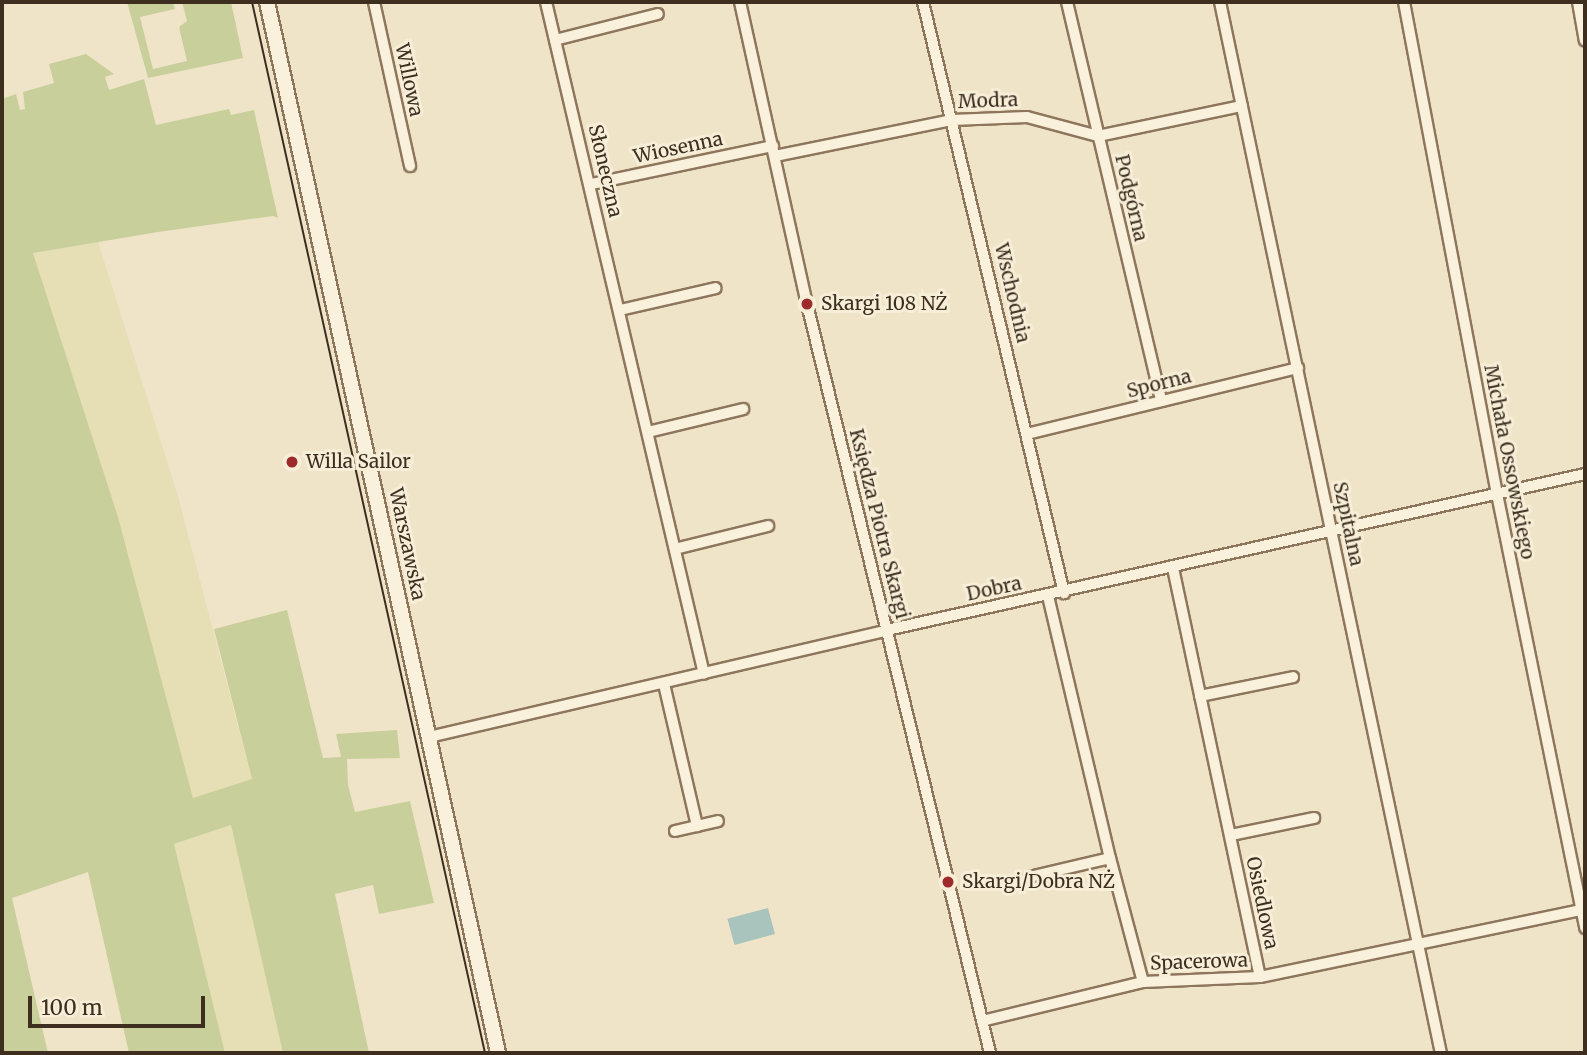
<!DOCTYPE html>
<meta charset="utf-8">
<style>
body{margin:0}
#map{position:relative;width:1587px;height:1055px;overflow:hidden;background:#f0e4c8;font-family:Merriweather,serif}
div>[style]{position:absolute}
.farmland>*{inset:0;background:#e6deb5}
.green>*{inset:0;background:#c9cf9b}
.water>*{inset:0;background:#a9c4bc;transform-origin:0 0}
.roads{filter:drop-shadow(2px 0 #8d765c) drop-shadow(-2px 0 #8d765c) drop-shadow(0 2px #8d765c) drop-shadow(0 -2px #8d765c)}
.street>*{height:10px;margin:-5px;padding:0 5px;transform-origin:5px;border-radius:5px;background:#faf1dc}
.secondary>*{height:14px;margin:-7px;padding:0 7px;transform-origin:7px;border-radius:7px;background:#faf1dc}
.tram>*{height:2px;margin:-1px;padding:0 1px;transform-origin:1px;border-radius:1px;background:#3d2e20}
.dots>*{width:19px;height:19px;translate:-50% -50%;box-sizing:border-box;border:4px solid #f7eed8;border-radius:50%}
span{translate:-50% -50%;white-space:nowrap;text-align:center;line-height:1.15;-webkit-text-stroke:6px #f7eed8;paint-order:stroke}
.street-label{font-size:19px;color:#3d2e20}
.poi-label{font-size:19px;color:#3d2e20}
.left{translate:0 -50%;text-align:left}
.frame{position:absolute;inset:0;border:4px solid #3d2e20;pointer-events:none}
.scale{position:absolute;left:28px;top:996px;width:177px;height:32px;box-sizing:border-box;border:4px solid #3d2e20;border-top:0;padding-left:9px;font-size:21px;line-height:24px;white-space:nowrap;color:#3d2e20;-webkit-text-stroke:5px #f7eed8;paint-order:stroke}
</style>
<div id="map">
<div class="farmland">
<div style="clip-path:polygon(98px 242px,178px 496px,252px 780px,193px 798px,118px 517px,32px 252px)"></div>
<div style="clip-path:polygon(231px 825px,265px 970px,283px 1053px,225px 1053px,174px 844px)"></div>
</div>
<div class="green">
<div style="clip-path:polygon(127px 2px,173px 2px,175px 9px,140px 17px,153px 69px,187px 61px,179px 27px,187px 21px,182px 2px,231px 2px,243px 58px,148px 78px)"></div>
<div style="clip-path:polygon(86px 54px,114px 74px,105px 77px,109px 90px,144px 79px,156px 125px,229px 109px,231px 115px,254px 110px,278px 218px,273px 216px,158px 232px,33px 253px,118px 517px,193px 798px,252px 779px,214px 629px,287px 610px,323px 758px,341px 757px,336px 734px,397px 730px,400px 758px,347px 759px,348px 785px,355px 812px,410px 801px,434px 903px,379px 914px,373px 885px,335px 894px,369px 1053px,283px 1053px,231px 825px,174px 844px,225px 1053px,129px 1053px,88px 872px,12px 898px,48px 1053px,2px 1053px,2px 99px,16px 94px,20px 110px,25px 109px,23px 92px,54px 83px,49px 64px)"></div>
</div>
<div class="water">
<div style="left:768px;top:908px;width:27px;height:42px;rotate:75deg"></div>
</div>
<div class="roads">
<div class="street">
<div style="left:374px;top:2px;width:168px;rotate:77.6deg"></div>
<div style="left:546px;top:2px;width:690px;rotate:76.77deg"></div>
<div style="left:740px;top:2px;width:309px;rotate:77.5deg"></div>
<div style="left:807px;top:304px;width:771px;rotate:76.27deg"></div>
<div style="left:923px;top:2px;width:608px;rotate:76.58deg"></div>
<div style="left:1067px;top:2px;width:410px;rotate:76.7deg"></div>
<div style="left:1220px;top:2px;width:1074px;rotate:78.13deg"></div>
<div style="left:1404px;top:2px;width:501px;rotate:79.3deg"></div>
<div style="left:1497px;top:494px;width:443px;rotate:78.5deg"></div>
<div style="left:1578px;top:2px;width:39px;rotate:80deg"></div>
<div style="left:555px;top:40px;width:106px;rotate:-14.2deg"></div>
<div style="left:775px;top:156px;width:181px;rotate:-11.5deg"></div>
<div style="left:952px;top:120px;width:75px;rotate:-2.3deg"></div>
<div style="left:1027px;top:117px;width:73px;rotate:15deg"></div>
<div style="left:1098px;top:136px;width:147px;rotate:-11.8deg"></div>
<div style="left:591px;top:184px;width:186px;rotate:-11.8deg"></div>
<div style="left:620px;top:310px;width:98px;rotate:-12.9deg"></div>
<div style="left:648px;top:432px;width:98px;rotate:-13.6deg"></div>
<div style="left:1027px;top:434px;width:279px;rotate:-13.7deg"></div>
<div style="left:675px;top:549px;width:96px;rotate:-13.9deg"></div>
<div style="left:1173px;top:568px;width:418px;rotate:78deg"></div>
<div style="left:1048px;top:596px;width:269px;rotate:76.7deg"></div>
<div style="left:1110px;top:858px;width:128px;rotate:75.1deg"></div>
<div style="left:664px;top:684px;width:146px;rotate:76.9deg"></div>
<div style="left:1200px;top:696px;width:95px;rotate:-11.5deg"></div>
<div style="left:429px;top:737px;width:470px;rotate:-13.1deg"></div>
<div style="left:887px;top:630px;width:715px;rotate:-12.6deg"></div>
<div style="left:675px;top:831px;width:44px;rotate:-13.1deg"></div>
<div style="left:1231px;top:835px;width:85px;rotate:-11.6deg"></div>
<div style="left:1029px;top:877px;width:83px;rotate:-13.2deg"></div>
<div style="left:982px;top:1021px;width:166px;rotate:-13.6deg"></div>
<div style="left:1143px;top:982px;width:117px;rotate:-2.4deg"></div>
<div style="left:1260px;top:977px;width:332px;rotate:-11.8deg"></div>
</div>
<div class="secondary">
<div style="left:267px;top:2px;width:1076px;rotate:77.6deg"></div>
</div>
</div>
<div class="tram">
<div style="left:252px;top:2px;width:1077px;rotate:77.5deg"></div>
</div>
<div class="dots">
<div style="left:807px;top:304px;background:#9e2a2b"></div>
<div style="left:292px;top:462px;background:#9e2a2b"></div>
<div style="left:948px;top:882px;background:#9e2a2b"></div>
</div>
<div class="street-label">
<span style="left:409px;top:80px;rotate:78deg">Willowa</span>
<span style="left:988px;top:101px;rotate:-2deg">Modra</span>
<span style="left:678px;top:148px;rotate:-12deg">Wiosenna</span>
<span style="left:605px;top:171px;rotate:77deg">Słoneczna</span>
<span style="left:1131px;top:198px;rotate:77deg">Podgórna</span>
<span style="left:1012px;top:293px;rotate:77deg">Wschodnia</span>
<span style="left:1159px;top:384px;rotate:-14deg">Sporna</span>
<span style="left:1509px;top:462px;rotate:79deg">Michała Ossowskiego</span>
<span style="left:879px;top:524px;rotate:76deg">Księdza Piotra Skargi</span>
<span style="left:1348px;top:524px;rotate:78deg">Szpitalna</span>
<span style="left:407px;top:544px;rotate:78deg">Warszawska</span>
<span style="left:994px;top:589px;rotate:-12deg">Dobra</span>
<span style="left:1262px;top:903px;rotate:78deg">Osiedlowa</span>
<span style="left:1199px;top:962px;rotate:-2deg">Spacerowa</span>
</div>
<div class="poi-label">
<span class="left" style="left:821px;top:304px">Skargi 108 NŻ</span>
<span class="left" style="left:306px;top:462px">Willa Sailor</span>
<span class="left" style="left:962px;top:882px">Skargi/Dobra NŻ</span>
</div>
<div class="frame"></div>
<div class="scale">100 m</div>
</div>
